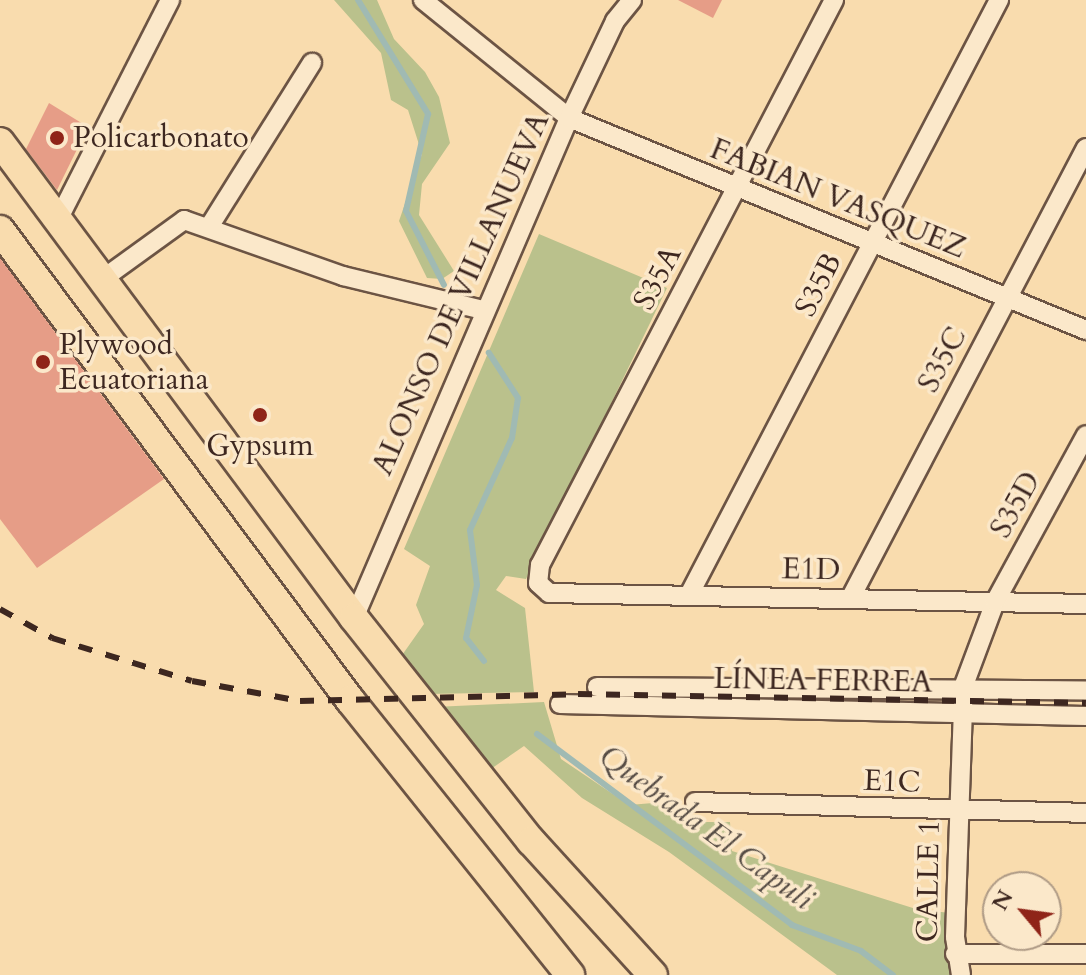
<!DOCTYPE html>
<meta charset="utf-8">
<style>
body{margin:0}
#map{position:relative;width:1086px;height:975px;overflow:hidden;background:#f9dcae;font-family:Cardo,serif}
div>[style]{position:absolute}
.green>*{inset:0;background:#bac18c}
.stream>*{height:6px;margin:-3px;padding:0 3px;transform-origin:3px;border-radius:3px;background:#a0bab3}
.building>*{inset:0;background:#e69d87}
.roads{filter:drop-shadow(2px 0 #6c5444) drop-shadow(-2px 0 #6c5444) drop-shadow(0 2px #6c5444) drop-shadow(0 -2px #6c5444)}
.minor>*{height:18px;margin:-9px;padding:0 9px;transform-origin:9px;border-radius:9px;background:#fbe8ca}
.primary>*{height:28px;margin:-14px;padding:0 14px;transform-origin:14px;border-radius:14px;background:#f9dcae}
.rail>*{height:6px;margin-top:-3px;transform-origin:0;background:repeating-linear-gradient(90deg,#3d2720 0 14px,transparent 0 28px)}
.dots>*{width:22px;height:22px;translate:-50% -50%;box-sizing:border-box;border:4px solid #fbe8ca;border-radius:50%}
span{translate:-50% -50%;white-space:nowrap;text-align:center;line-height:1.15;-webkit-text-stroke:7px #fbe8ca;paint-order:stroke}
.poi-label{font-size:30px;color:#3d2720}
.left{translate:0 -50%;text-align:left}
.street-label{font-size:30px;color:#3d2720}
.water-label{font-size:32px;color:#564c45;font-style:italic}
.north{position:absolute;left:982px;top:871px;width:80px;height:80px;box-sizing:border-box;background:#fbe8ca;border:2px solid #af9b86;border-radius:50%;rotate:299deg;font-size:22px;font-weight:700;line-height:32px;text-align:center;color:#3d2720}
.north::after{content:'';display:block;margin:auto;width:28px;height:36px;background:#8f2418;clip-path:polygon(50% 0,100% 100%,50% 72%,0 100%)}
</style>
<div id="map">
<div class="green">
<div style="clip-path:polygon(334px 0,377px 0,394px 39px,425px 72px,439px 97px,450px 143px,422px 184px,419px 215px,454px 271px,442px 279px,427px 278px,399px 221px,422px 154px,408px 110px,391px 100px,381px 53px)"></div>
<div style="clip-path:polygon(539px 234px,667px 288px,526px 579px,506px 576px,496px 590px,525px 608px,534px 692px,428px 694px,400px 658px,424px 624px,416px 605px,430px 566px,404px 549px)"></div>
<div style="clip-path:polygon(544px 702px,561px 759px,629px 805px,665px 802px,686px 822px,730px 822px,732px 851px,916px 909px,950px 913px,951px 975px,837px 975px,669px 852px,582px 798px,524px 746px,488px 771px,434px 707px)"></div>
</div>
<div class="stream">
<div style="left:358px;top:0;width:134px;rotate:58.4deg"></div>
<div style="left:428px;top:114px;width:99px;rotate:102.8deg"></div>
<div style="left:406px;top:211px;width:83px;rotate:62.8deg"></div>
<div style="left:484px;top:661px;width:29px;rotate:-128deg"></div>
<div style="left:466px;top:638px;width:54px;rotate:-78.3deg"></div>
<div style="left:477px;top:585px;width:55px;rotate:-97.3deg"></div>
<div style="left:470px;top:530px;width:101px;rotate:-65.5deg"></div>
<div style="left:512px;top:438px;width:40px;rotate:-81.5deg"></div>
<div style="left:518px;top:398px;width:54px;rotate:-122.8deg"></div>
<div style="left:537px;top:734px;width:319px;rotate:36.8deg"></div>
<div style="left:792px;top:925px;width:74px;rotate:20.6deg"></div>
<div style="left:861px;top:951px;width:40px;rotate:37deg"></div>
</div>
<div class="building">
<div style="clip-path:polygon(678px 0,722px 0,713px 18px)"></div>
<div style="clip-path:polygon(49px 103px,88px 127px,57px 190px,26px 149px)"></div>
<div style="clip-path:polygon(0 258px,164px 479px,37px 568px,0 519px)"></div>
</div>
<div class="roads">
<div class="minor">
<div style="left:423px;top:0;width:188px;rotate:38.9deg"></div>
<div style="left:569px;top:118px;width:559px;rotate:22.3deg"></div>
<div style="left:834px;top:0;width:637px;rotate:117.49deg"></div>
<div style="left:540px;top:565px;width:18px;rotate:96deg"></div>
<div style="left:538px;top:583px;width:15px;rotate:42deg"></div>
<div style="left:549px;top:593px;width:537px;rotate:1.17deg"></div>
<div style="left:59px;top:218px;width:245px;rotate:-63deg"></div>
<div style="left:209px;top:227px;width:194px;rotate:-57.9deg"></div>
<div style="left:104px;top:278px;width:99px;rotate:-35.9deg"></div>
<div style="left:184px;top:220px;width:169px;rotate:19.4deg"></div>
<div style="left:343px;top:276px;width:143px;rotate:13.7deg"></div>
<div style="left:689px;top:595px;width:671px;rotate:-62.48deg"></div>
<div style="left:850px;top:599px;width:509px;rotate:-62.38deg"></div>
<div style="left:354px;top:618px;width:544px;rotate:-66.73deg"></div>
<div style="left:569px;top:118px;width:107px;rotate:-64.6deg"></div>
<div style="left:615px;top:21px;width:27px;rotate:-51deg"></div>
<div style="left:597px;top:687px;width:489px;rotate:0.4deg"></div>
<div style="left:560px;top:704px;width:526px;rotate:1.31deg"></div>
<div style="left:695px;top:802px;width:391px;rotate:1.6deg"></div>
<div style="left:955px;top:954px;width:131px"></div>
<div style="left:961px;top:975px;width:38px;rotate:-99deg"></div>
<div style="left:955px;top:937px;width:252px;rotate:-88deg"></div>
<div style="left:964px;top:685px;width:89px;rotate:-69.5deg"></div>
<div style="left:995px;top:602px;width:190px;rotate:-61.4deg"></div>
</div>
<div class="primary">
<div style="left:0;top:142px;width:593px;rotate:53.36deg"></div>
<div style="left:354px;top:618px;width:285px;rotate:51.6deg"></div>
<div style="left:531px;top:841px;width:181px;rotate:47.7deg"></div>
<div style="left:0;top:230px;width:586px;rotate:53.33deg"></div>
<div style="left:350px;top:700px;width:352px;rotate:51.3deg"></div>
</div>
</div>
<div class="rail">
<div style="left:0;top:609px;width:60px;rotate:29.1deg"></div>
<div style="left:52px;top:638px;width:146px;rotate:17.1deg"></div>
<div style="left:192px;top:681px;width:110px;rotate:10.5deg"></div>
<div style="left:300px;top:701px;width:278px;rotate:-1.4deg"></div>
<div style="left:578px;top:694px;width:508px;rotate:1.01deg"></div>
</div>
<div class="dots">
<div style="left:57px;top:138px;background:#8f2418"></div>
<div style="left:43px;top:362px;background:#8f2418"></div>
<div style="left:260px;top:415px;background:#8f2418"></div>
</div>
<div class="poi-label">
<span class="left" style="left:73px;top:138px">Policarbonato</span>
<span class="left" style="left:59px;top:362px">Plywood<br>Ecuatoriana</span>
<span style="left:260px;top:446px">Gypsum</span>
</div>
<div class="street-label">
<span style="left:838px;top:199px;rotate:22deg">FABIAN VASQUEZ</span>
<span style="left:658px;top:278px;rotate:-62deg">S35A</span>
<span style="left:819px;top:285px;rotate:-63deg">S35B</span>
<span style="left:461px;top:294px;rotate:-66deg">ALONSO DE VILLANUEVA</span>
<span style="left:943px;top:360px;rotate:-62deg">S35C</span>
<span style="left:1016px;top:505px;rotate:-61deg">S35D</span>
<span style="left:811px;top:570px;rotate:1deg">E1D</span>
<span style="left:823px;top:681px;rotate:1deg">LÍNEA FERREA</span>
<span style="left:892px;top:782px;rotate:2deg">E1C</span>
<span style="left:929px;top:881px;rotate:-89deg">CALLE 1</span>
</div>
<div class="water-label">
<span style="left:706px;top:828px;rotate:36deg">Quebrada El Capuli</span>
</div>
<div class="north">N</div>
</div>
